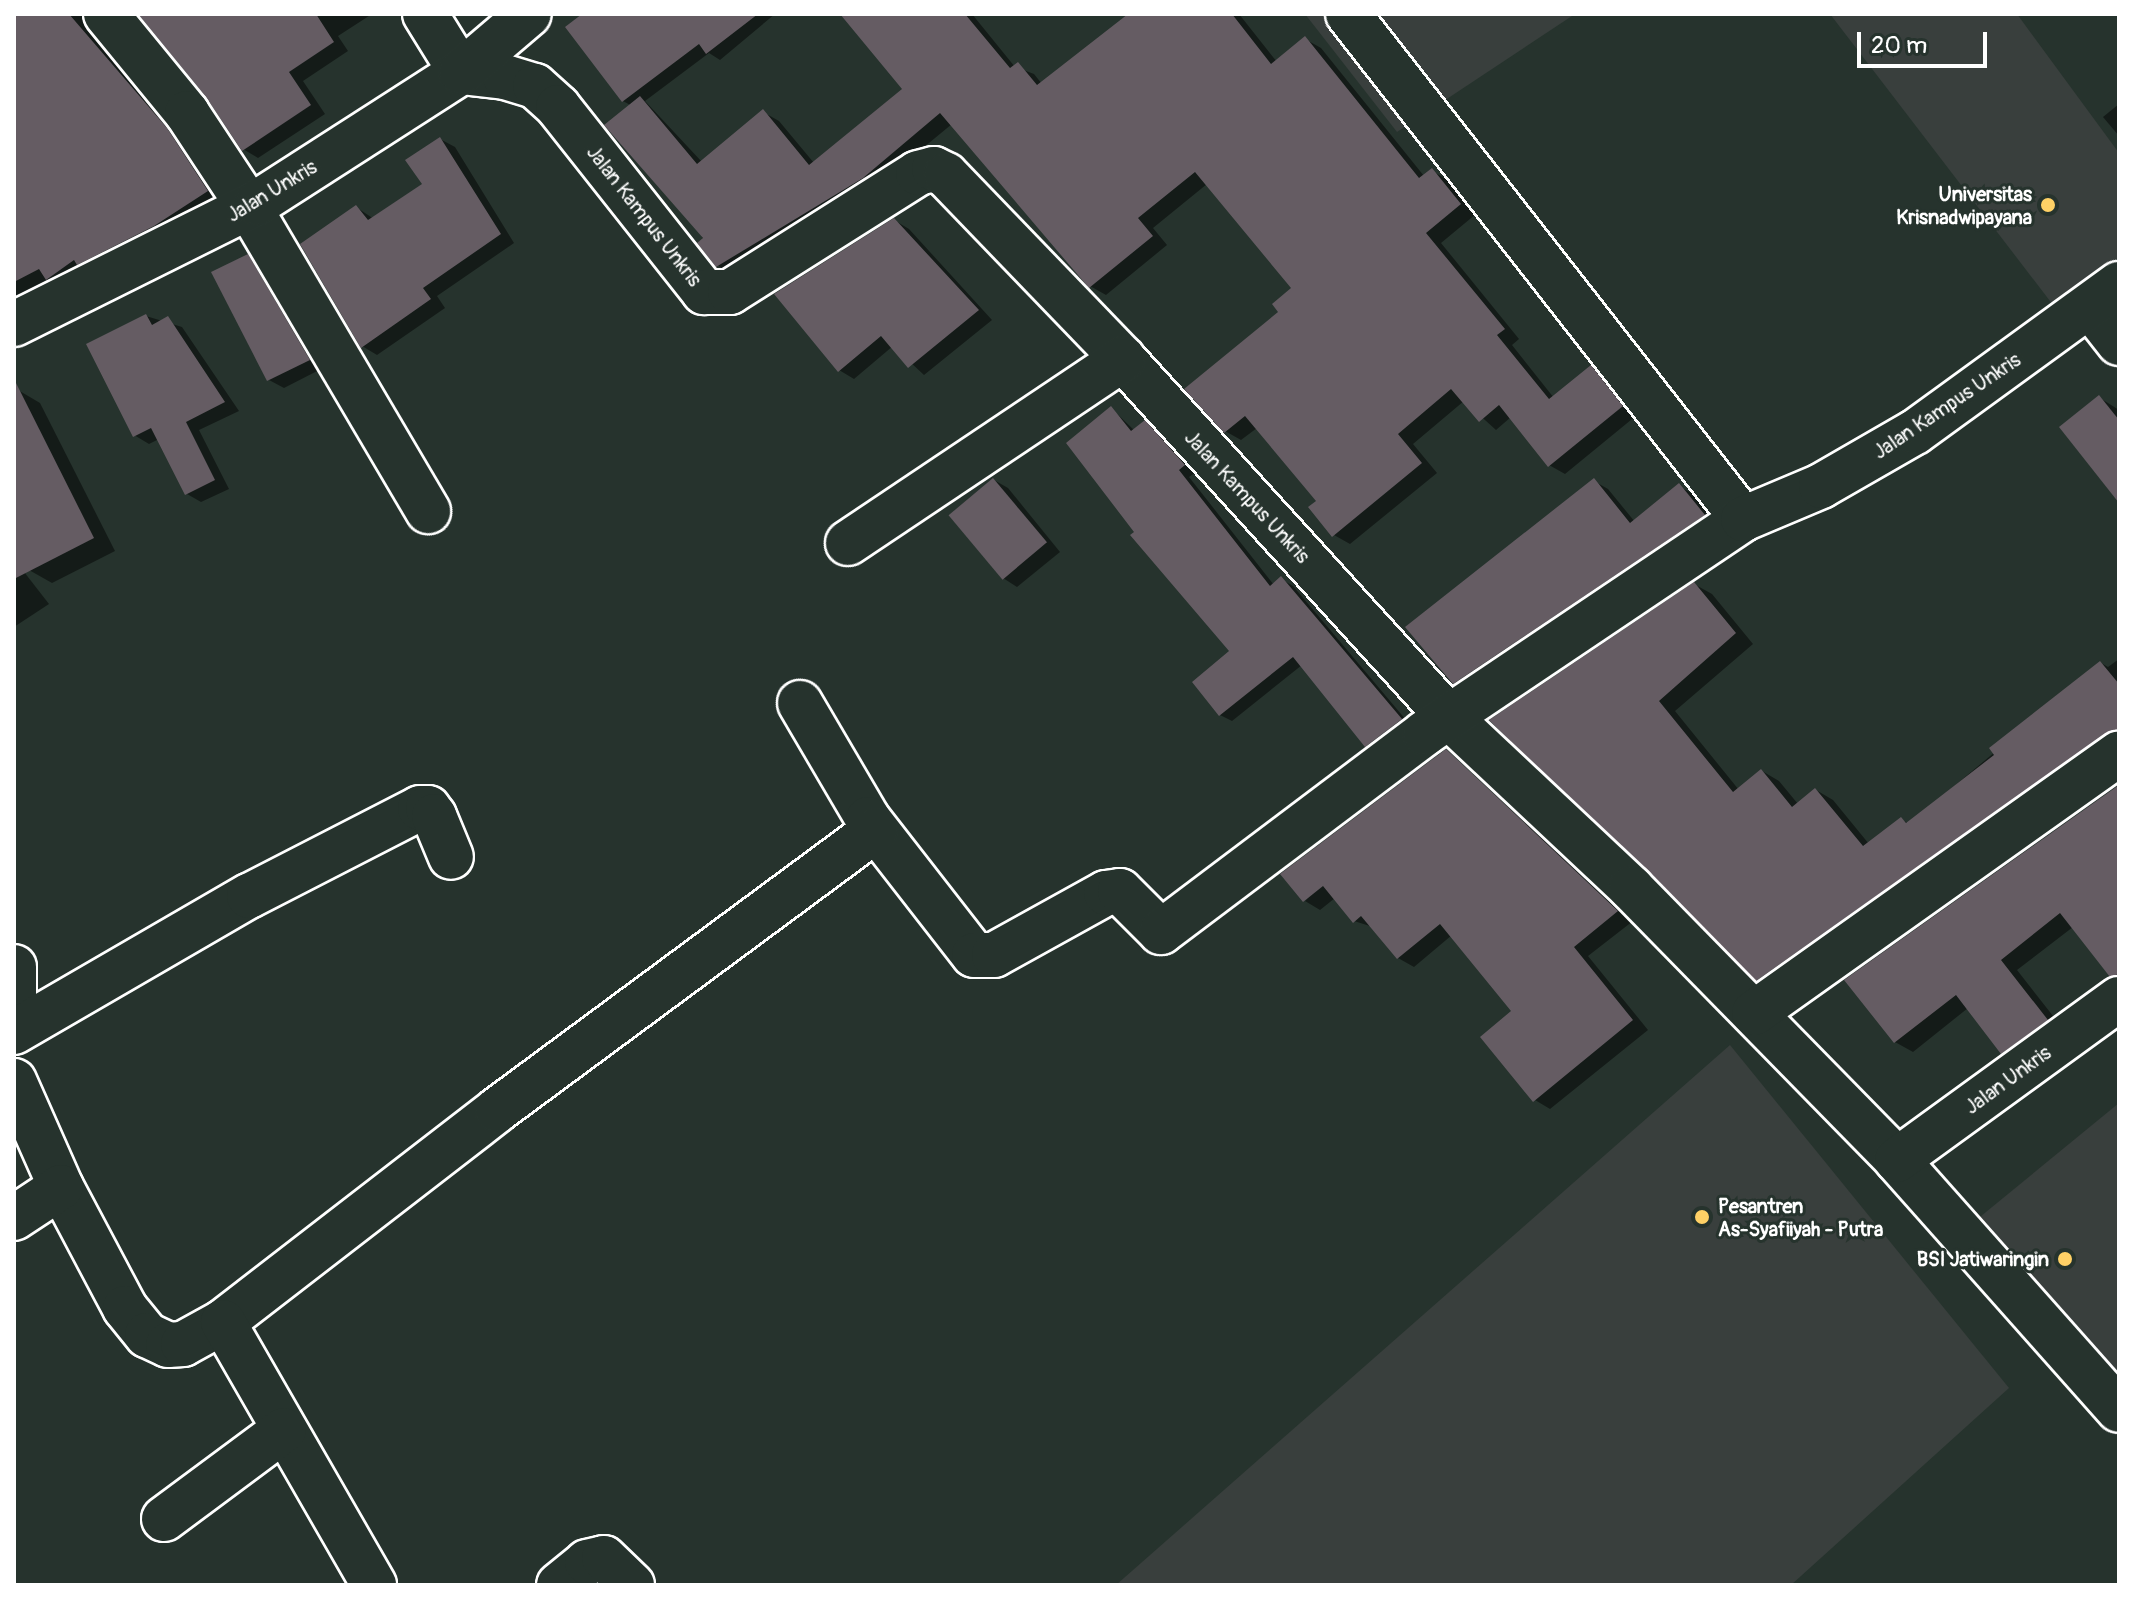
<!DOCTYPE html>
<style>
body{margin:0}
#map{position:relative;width:2133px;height:1599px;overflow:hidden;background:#26332d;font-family:Pangolin,sans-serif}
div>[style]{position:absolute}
.built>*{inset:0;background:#393f3d}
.shadow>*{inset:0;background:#0007}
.building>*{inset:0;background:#655c63;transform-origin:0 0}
.roads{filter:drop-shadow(2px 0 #fff) drop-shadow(-2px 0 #fff) drop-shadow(0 2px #fff) drop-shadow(0 -2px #fff)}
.minor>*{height:44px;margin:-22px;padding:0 22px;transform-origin:22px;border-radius:22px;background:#26332d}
.dots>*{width:22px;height:22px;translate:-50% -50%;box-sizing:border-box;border:4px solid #26332d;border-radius:50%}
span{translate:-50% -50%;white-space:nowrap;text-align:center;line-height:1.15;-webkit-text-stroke:6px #26332d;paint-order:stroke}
.street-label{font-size:20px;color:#fff}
.poi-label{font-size:20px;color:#fff;font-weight:700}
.right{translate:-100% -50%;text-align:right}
.left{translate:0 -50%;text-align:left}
.frame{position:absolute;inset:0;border:16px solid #fff;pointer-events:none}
.scale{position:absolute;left:1857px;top:32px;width:130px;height:36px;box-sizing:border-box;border:4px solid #fff;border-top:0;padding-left:10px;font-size:24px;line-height:28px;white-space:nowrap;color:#fff;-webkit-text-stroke:6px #26332d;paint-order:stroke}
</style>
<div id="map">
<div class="built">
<div style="clip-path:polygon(1305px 14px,1575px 14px,1397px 132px)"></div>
<div style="clip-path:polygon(1830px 14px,2017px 14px,2119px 153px,2119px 257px,2053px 305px)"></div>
<div style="clip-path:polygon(1730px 1045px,2009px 1388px,1791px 1585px,1116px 1585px)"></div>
<div style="clip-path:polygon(2119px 1103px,2119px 1376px,1975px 1221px)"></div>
</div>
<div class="shadow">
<div style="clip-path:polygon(14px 14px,97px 14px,222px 200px,62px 287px,50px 279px,14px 298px)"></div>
<div style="clip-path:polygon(141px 14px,372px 14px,338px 36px,348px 51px,303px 81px,325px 114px,258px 158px,243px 149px,208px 96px)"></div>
<div style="clip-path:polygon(585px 14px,775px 14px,720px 60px,709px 53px,645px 101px,702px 162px,763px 112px,779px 121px,814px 163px,905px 89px,870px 14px,972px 14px,1015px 67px,1034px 74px,1042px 84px,1131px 14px,1239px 14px,1277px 62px,1305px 39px,1321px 48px,1424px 176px,1432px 171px,1448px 180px,1476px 214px,1441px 243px,1519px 339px,1512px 345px,1554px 398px,1591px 367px,1607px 377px,1637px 415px,1565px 474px,1549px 465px,1511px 417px,1496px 430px,1464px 401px,1413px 444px,1437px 473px,1350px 544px,1334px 535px,1319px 501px,1257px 428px,1241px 440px,1225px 431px,1294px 289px,1207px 184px,1153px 228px,1167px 245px,1106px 295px,1090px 286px,952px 124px,878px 185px,734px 275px,717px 265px,632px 106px,623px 101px)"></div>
<div style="clip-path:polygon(2119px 104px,2119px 136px,2103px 117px)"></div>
<div style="clip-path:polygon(440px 139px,455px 147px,514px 243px,437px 296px,445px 308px,377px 355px,362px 346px,356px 207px,374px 219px,425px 185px)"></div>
<div style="clip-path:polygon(894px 220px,909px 229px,992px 320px,924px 375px,893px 346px,854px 379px,839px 370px)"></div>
<div style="clip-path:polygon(248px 256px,262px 265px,323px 368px,284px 388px,269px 380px)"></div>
<div style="clip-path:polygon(146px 316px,182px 327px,239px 411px,199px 430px,229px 489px,201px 502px,187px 494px,159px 439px,149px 444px,134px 435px)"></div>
<div style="clip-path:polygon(18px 390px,40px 403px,115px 551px,52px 583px,29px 570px,14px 540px,14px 392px)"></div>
<div style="clip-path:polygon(2100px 398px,2119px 410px,2119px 502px)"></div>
<div style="clip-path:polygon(1111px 408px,1135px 431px,1145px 423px,1157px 429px,1196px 472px,1189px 477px,1274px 585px,1281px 579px,1293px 586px,1412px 727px,1378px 752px,1366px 745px,1302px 665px,1232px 721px,1220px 715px,1232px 652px,1137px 532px)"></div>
<div style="clip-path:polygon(994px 480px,1008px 488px,1060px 552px,1017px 587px,1003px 578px)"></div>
<div style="clip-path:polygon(1594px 481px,1608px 489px,1635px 522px,1679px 486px,1693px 494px,1717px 523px,1468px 691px,1454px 683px)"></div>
<div style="clip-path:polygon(14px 559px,49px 604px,14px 627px)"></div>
<div style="clip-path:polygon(1694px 584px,1712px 594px,1753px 644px,1675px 711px,1739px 790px,1762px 771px,1779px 781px,1798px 804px,1816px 790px,1833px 800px,1869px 844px,1901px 819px,1909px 824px,2101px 663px,2108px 667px,2119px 659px,2119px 745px,1775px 989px,1758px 979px,1492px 720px)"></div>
<div style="clip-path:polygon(1446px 751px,1633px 921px,1588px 956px,1648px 1030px,1550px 1109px,1535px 1100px,1514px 1011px,1452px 935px,1414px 967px,1398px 958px,1373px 927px,1354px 921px,1335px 898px,1320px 910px,1305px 901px)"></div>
<div style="clip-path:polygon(2119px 787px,2119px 980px,2073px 927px,2017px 970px,2064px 1030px,2020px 1062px,2003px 1052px,1968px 1008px,1913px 1052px,1895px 1042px,1847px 980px)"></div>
</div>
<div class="building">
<div style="clip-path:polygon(14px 14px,69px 14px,167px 128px,208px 191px,154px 226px,77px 265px,74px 260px,46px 280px,39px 269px,14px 282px)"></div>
<div style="clip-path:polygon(138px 14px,316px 14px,334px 42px,289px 72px,311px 105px,242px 151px,206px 97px)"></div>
<div style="clip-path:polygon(582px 14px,758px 14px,706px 54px,699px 44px,622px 102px,565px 27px)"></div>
<div style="clip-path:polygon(840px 14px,965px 14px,1010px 68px,1018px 62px,1037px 85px,1128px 14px,1232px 14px,1271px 64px,1305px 36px,1419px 178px,1432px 168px,1461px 204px,1426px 233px,1505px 329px,1497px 335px,1549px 399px,1591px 365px,1623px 406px,1548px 467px,1499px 405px,1479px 422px,1451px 389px,1398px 434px,1422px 463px,1332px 537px,1308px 507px,1316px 501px,1245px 416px,1224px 433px,1184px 389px,1278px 312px,1272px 304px,1291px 288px,1195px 172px,1138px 218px,1153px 236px,1089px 288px,940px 113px,863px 178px,716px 267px,697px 243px,703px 238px,604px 125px,640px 96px,697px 164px,763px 109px,809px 165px,902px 89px)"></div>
<div style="clip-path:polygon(440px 137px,501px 234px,423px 288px,431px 299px,361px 348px,300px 244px,356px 205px,368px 220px,422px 184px,405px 160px)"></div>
<div style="clip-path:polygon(894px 218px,979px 310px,908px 368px,881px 336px,838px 372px,774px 294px)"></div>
<div style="clip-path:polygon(248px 254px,310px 360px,267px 381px,211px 272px)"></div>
<div style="clip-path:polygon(146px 314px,152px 325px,168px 316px,225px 402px,186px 422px,215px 480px,185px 495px,151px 428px,133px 437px,86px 344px)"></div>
<div style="clip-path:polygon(14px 379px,94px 538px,14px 579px)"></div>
<div style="clip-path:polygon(2099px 395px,2119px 420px,2119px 503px,2059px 427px)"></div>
<div style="clip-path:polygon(1111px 406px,1131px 431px,1145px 420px,1185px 465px,1179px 470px,1270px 586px,1281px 576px,1402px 719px,1365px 747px,1293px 657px,1219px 716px,1192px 682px,1229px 651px,1130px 535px,1134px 532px,1066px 443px)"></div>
<div style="left:993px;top:478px;width:84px;height:58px;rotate:50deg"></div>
<div style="clip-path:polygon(1594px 478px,1630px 523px,1679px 483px,1705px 515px,1453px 684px,1405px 627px)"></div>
<div style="clip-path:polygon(1694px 582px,1736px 633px,1659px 701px,1733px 792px,1761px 769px,1792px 807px,1815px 788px,1863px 846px,1901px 817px,1906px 823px,1994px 755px,1989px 748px,2100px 661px,2119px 684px,2119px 729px,2105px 734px,1756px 981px,1489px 720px)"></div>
<div style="clip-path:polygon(1446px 749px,1618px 911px,1574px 947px,1633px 1020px,1533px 1102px,1480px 1037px,1511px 1011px,1440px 924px,1397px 959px,1361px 916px,1353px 923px,1323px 886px,1303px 902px,1280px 874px)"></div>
<div style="clip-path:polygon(2119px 785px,2119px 974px,2110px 977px,2060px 913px,2001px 960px,2048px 1020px,2001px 1054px,1956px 995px,1894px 1043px,1844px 980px)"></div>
</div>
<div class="roads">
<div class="minor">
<div style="left:106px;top:14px;width:128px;rotate:50.7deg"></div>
<div style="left:187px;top:113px;width:113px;rotate:56.6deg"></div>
<div style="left:249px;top:207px;width:353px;rotate:59.5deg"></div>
<div style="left:425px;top:14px;width:68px;rotate:58.2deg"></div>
<div style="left:1348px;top:14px;width:641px;rotate:51.97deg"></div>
<div style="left:461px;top:72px;width:44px;rotate:6.5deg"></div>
<div style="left:505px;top:77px;width:31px;rotate:17deg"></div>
<div style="left:535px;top:86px;width:31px;rotate:42deg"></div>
<div style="left:558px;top:107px;width:236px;rotate:51.7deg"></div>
<div style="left:704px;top:292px;width:26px"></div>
<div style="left:730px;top:292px;width:222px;rotate:-32.3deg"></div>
<div style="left:918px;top:173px;width:16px;rotate:-14deg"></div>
<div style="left:934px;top:169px;width:13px;rotate:27deg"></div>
<div style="left:946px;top:175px;width:255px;rotate:46.1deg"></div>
<div style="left:1123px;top:359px;width:484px;rotate:47.7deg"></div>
<div style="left:1449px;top:717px;width:250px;rotate:43.2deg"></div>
<div style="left:1631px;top:888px;width:380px;rotate:45.6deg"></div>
<div style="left:1897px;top:1160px;width:334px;rotate:48.4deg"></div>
<div style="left:2090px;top:306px;width:47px;rotate:51.9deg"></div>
<div style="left:14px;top:324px;width:271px;rotate:-26.5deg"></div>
<div style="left:257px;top:203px;width:242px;rotate:-32.7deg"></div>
<div style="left:461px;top:72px;width:89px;rotate:-40.5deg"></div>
<div style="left:848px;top:543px;width:331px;rotate:-33.8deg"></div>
<div style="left:800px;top:703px;width:134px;rotate:59.6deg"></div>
<div style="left:868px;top:819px;width:172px;rotate:52.1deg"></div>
<div style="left:974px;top:955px;width:20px"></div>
<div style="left:994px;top:955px;width:128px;rotate:-29deg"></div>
<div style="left:1106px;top:893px;width:14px;rotate:-8deg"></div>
<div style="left:1120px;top:891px;width:58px;rotate:45deg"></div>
<div style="left:1161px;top:932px;width:331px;rotate:-37deg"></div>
<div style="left:1425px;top:733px;width:383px;rotate:-33.9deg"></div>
<div style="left:1743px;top:519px;width:85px;rotate:-22.9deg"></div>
<div style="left:1821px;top:486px;width:108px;rotate:-29.9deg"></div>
<div style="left:1915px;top:432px;width:252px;rotate:-36deg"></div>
<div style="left:14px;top:967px;width:57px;rotate:90deg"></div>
<div style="left:1754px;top:1013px;width:448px;rotate:-35.4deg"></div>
<div style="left:14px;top:1032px;width:272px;rotate:-30.1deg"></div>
<div style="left:249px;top:896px;width:192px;rotate:-27.2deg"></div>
<div style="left:420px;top:808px;width:8px"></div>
<div style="left:428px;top:808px;width:10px;rotate:53deg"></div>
<div style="left:434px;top:816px;width:44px;rotate:67.5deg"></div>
<div style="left:14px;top:1081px;width:116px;rotate:66.1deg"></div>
<div style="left:61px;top:1187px;width:137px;rotate:62.1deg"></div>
<div style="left:125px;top:1308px;width:35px;rotate:51deg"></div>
<div style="left:147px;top:1335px;width:23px;rotate:25deg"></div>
<div style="left:168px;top:1345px;width:15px;rotate:-4deg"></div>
<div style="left:183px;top:1344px;width:46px;rotate:-28.8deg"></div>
<div style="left:223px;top:1322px;width:346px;rotate:-37.7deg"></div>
<div style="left:497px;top:1110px;width:471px;rotate:-36.5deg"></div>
<div style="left:1897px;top:1160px;width:274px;rotate:-36deg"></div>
<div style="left:14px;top:1218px;width:56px;rotate:-33.4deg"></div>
<div style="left:223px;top:1322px;width:303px;rotate:60.1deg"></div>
<div style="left:164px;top:1519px;width:149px;rotate:-36.6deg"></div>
<div style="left:559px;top:1585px;width:36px;rotate:-39deg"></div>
<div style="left:587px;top:1562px;width:17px;rotate:-13deg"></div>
<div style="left:604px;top:1558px;width:39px;rotate:44deg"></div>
</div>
</div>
<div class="dots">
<div style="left:2048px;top:205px;background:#ffd166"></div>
<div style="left:1702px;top:1217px;background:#ffd166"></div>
<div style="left:2065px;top:1259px;background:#ffd166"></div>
</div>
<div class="street-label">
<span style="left:272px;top:191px;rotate:-31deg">Jalan Unkris</span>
<span style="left:644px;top:216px;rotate:52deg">Jalan Kampus Unkris</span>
<span style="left:1947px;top:406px;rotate:-34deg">Jalan Kampus Unkris</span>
<span style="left:1247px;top:497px;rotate:47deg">Jalan Kampus Unkris</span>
<span style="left:2008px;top:1080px;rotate:-36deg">Jalan Unkris</span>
</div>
<div class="poi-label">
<span class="right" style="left:2032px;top:206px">Universitas<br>Krisnadwipayana</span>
<span class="left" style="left:1718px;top:1218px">Pesantren<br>As-Syafiiyah - Putra</span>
<span class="right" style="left:2049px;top:1259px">BSI Jatiwaringin</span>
</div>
<div class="frame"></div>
<div class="scale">20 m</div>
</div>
